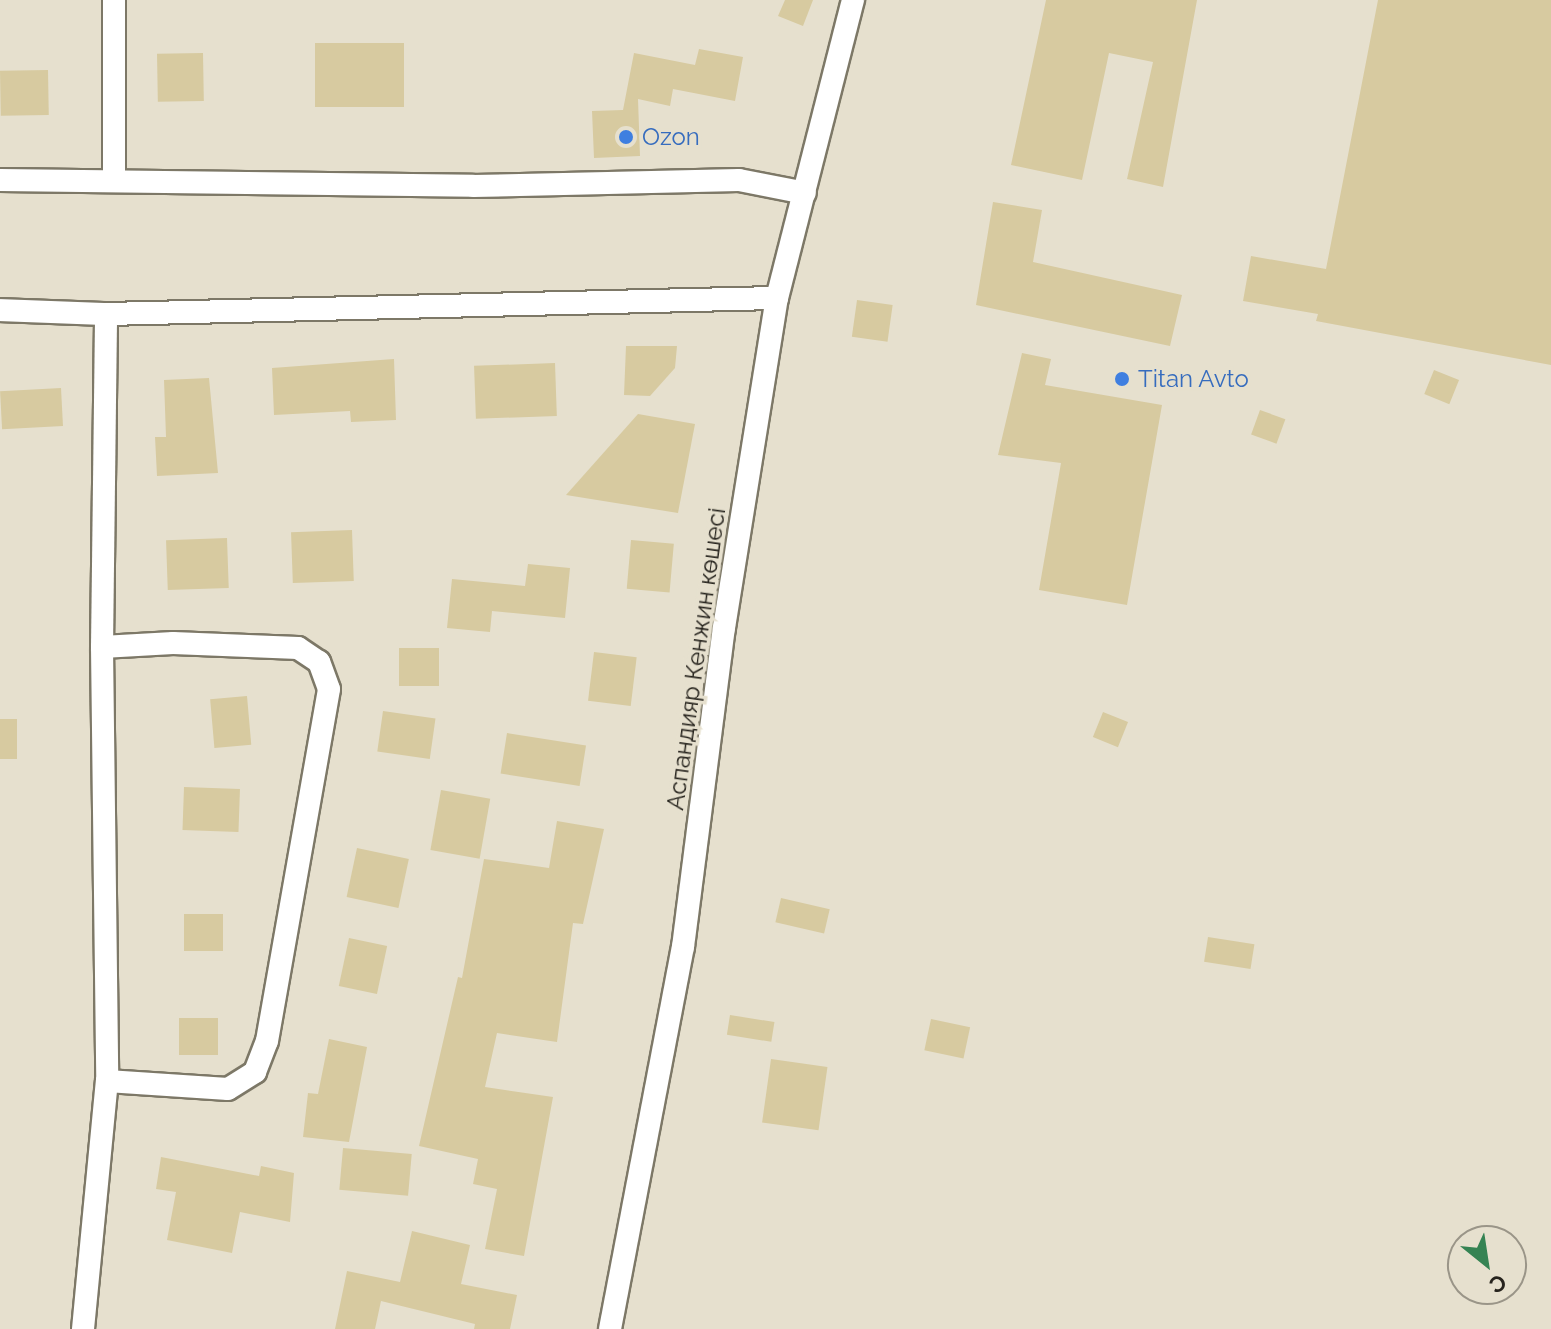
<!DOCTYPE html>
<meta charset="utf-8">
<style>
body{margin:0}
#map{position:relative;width:1551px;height:1329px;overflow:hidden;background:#e6e0ce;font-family:Raleway,sans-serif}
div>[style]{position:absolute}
.building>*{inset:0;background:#d7caa0;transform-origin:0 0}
.roads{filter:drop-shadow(2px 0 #7d7867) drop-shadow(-2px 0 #7d7867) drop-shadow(0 2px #7d7867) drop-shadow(0 -2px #7d7867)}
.street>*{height:22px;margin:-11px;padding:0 11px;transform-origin:11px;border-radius:11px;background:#fff}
.dots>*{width:22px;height:22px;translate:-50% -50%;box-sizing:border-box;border:4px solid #e6e0ce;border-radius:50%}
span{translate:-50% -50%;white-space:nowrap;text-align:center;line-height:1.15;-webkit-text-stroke:7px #e6e0ce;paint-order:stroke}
.shop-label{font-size:24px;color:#366cbe}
.left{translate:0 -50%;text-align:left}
.street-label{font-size:24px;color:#27241e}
.north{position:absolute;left:1447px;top:1225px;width:80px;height:80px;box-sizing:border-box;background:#e6e0ce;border:2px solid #9a9588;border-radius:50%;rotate:150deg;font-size:22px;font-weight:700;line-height:32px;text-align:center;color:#27241e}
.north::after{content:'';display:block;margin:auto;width:28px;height:36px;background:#358353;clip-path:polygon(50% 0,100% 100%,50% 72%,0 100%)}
</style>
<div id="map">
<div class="building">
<div style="clip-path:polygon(785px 0,813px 0,803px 26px,778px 16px)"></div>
<div style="clip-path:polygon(1046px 0,1197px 0,1163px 187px,1127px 179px,1153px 62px,1109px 53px,1082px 180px,1011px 165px)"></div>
<div style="clip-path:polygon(1378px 0,1551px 0,1551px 365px,1316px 321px,1318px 314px,1243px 301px,1251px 256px,1326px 269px)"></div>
<div style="left:315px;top:43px;width:89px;height:64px"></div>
<div style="clip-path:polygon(699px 49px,743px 57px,735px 101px,673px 89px,670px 106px,638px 99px,640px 156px,594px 158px,592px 111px,623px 110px,634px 53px,695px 65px)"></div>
<div style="left:203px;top:53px;width:48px;height:46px;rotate:89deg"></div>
<div style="left:48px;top:70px;width:45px;height:48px;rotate:89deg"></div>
<div style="clip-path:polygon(993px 202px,1042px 210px,1033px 262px,1182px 295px,1170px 346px,976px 305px)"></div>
<div style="left:857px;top:300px;width:36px;height:37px;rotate:8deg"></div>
<div style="clip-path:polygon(626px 346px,677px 346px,675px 368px,650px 396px,624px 395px)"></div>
<div style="clip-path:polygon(1022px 353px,1051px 359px,1045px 385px,1162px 405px,1127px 605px,1039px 590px,1061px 463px,998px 455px)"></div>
<div style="clip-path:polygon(394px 359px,396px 420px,351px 422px,350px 411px,274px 415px,272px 368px)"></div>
<div style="left:555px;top:363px;width:53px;height:81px;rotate:88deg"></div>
<div style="left:1434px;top:370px;width:27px;height:26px;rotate:22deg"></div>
<div style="clip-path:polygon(209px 378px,218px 473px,157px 476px,155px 437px,166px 437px,164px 380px)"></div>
<div style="left:61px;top:388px;width:38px;height:61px;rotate:87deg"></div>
<div style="left:1260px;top:410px;width:27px;height:26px;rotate:20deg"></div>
<div style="clip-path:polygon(638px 414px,695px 424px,678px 513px,566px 495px)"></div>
<div style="left:352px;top:530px;width:51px;height:61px;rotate:88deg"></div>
<div style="left:227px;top:538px;width:50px;height:61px;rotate:88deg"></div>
<div style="left:631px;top:540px;width:43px;height:49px;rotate:5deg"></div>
<div style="clip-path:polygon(528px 564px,570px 568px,565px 618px,492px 611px,490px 632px,447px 628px,452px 579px,525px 586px)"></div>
<div style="left:399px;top:648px;width:40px;height:38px"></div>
<div style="left:594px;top:652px;width:43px;height:49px;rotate:7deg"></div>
<div style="left:247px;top:696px;width:49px;height:37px;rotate:85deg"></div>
<div style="left:383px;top:711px;width:53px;height:41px;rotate:8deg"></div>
<div style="left:1103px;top:712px;width:27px;height:27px;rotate:22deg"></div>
<div style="left:0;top:719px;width:17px;height:40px"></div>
<div style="left:507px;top:733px;width:80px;height:41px;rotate:9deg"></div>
<div style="left:184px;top:787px;width:56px;height:43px;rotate:2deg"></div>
<div style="left:441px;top:790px;width:50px;height:61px;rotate:10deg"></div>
<div style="clip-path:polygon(557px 821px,604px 829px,583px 924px,573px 923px,557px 1042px,497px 1033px,485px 1087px,553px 1097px,524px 1256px,485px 1249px,497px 1189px,473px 1184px,478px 1159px,419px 1146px,458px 977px,462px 978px,484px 859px,549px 868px)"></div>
<div style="left:357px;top:848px;width:53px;height:50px;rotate:12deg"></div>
<div style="left:781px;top:898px;width:50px;height:25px;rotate:13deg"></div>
<div style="left:184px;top:914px;width:39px;height:37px"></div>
<div style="left:1208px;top:937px;width:47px;height:25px;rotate:9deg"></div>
<div style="left:349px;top:938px;width:39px;height:49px;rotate:12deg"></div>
<div style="left:730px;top:1015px;width:45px;height:20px;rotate:9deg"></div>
<div style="left:179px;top:1018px;width:39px;height:37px"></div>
<div style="left:931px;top:1019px;width:40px;height:32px;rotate:12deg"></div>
<div style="clip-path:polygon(329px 1039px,367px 1047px,349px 1142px,303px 1137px,308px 1093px,318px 1094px)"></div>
<div style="left:771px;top:1059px;width:57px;height:64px;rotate:8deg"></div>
<div style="left:343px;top:1148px;width:69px;height:42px;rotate:5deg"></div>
<div style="clip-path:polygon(161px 1157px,259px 1176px,261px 1166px,294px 1173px,290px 1222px,240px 1212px,232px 1253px,167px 1240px,176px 1192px,156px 1189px)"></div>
<div style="clip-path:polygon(412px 1231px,470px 1245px,461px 1284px,517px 1295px,510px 1329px,474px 1329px,475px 1324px,381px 1301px,375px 1329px,335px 1329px,347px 1271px,400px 1282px)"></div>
</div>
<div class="roads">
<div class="street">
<div style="left:114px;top:0;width:180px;rotate:90deg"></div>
<div style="left:0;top:180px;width:473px;rotate:0.7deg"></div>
<div style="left:473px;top:186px;width:266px;rotate:-1.3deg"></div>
<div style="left:739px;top:180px;width:67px;rotate:11.1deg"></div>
<div style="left:0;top:310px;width:106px;rotate:2.2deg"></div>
<div style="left:102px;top:647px;width:434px;rotate:89.3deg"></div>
<div style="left:83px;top:1329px;width:249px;rotate:-84.5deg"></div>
<div style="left:107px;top:1081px;width:121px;rotate:3.8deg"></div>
<div style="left:228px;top:1089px;width:32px;rotate:-32deg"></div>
<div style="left:255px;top:1072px;width:33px;rotate:-69deg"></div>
<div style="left:267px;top:1041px;width:357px;rotate:-80deg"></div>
<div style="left:329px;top:689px;width:29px;rotate:-110deg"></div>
<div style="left:319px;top:662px;width:25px;rotate:-146deg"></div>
<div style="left:298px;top:648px;width:125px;rotate:-177.7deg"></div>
<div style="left:173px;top:643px;width:71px;rotate:176.8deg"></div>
<div style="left:102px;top:647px;width:333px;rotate:-89.3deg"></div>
<div style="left:106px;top:314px;width:671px;rotate:-1.37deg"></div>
<div style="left:610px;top:1329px;width:389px;rotate:-79.2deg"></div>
<div style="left:683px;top:947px;width:322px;rotate:-82.7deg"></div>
<div style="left:724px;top:628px;width:334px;rotate:-80.9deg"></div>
<div style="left:777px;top:298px;width:308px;rotate:-75.7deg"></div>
</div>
</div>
<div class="dots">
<div style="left:626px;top:137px;background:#3f7fe0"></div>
<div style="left:1122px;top:379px;background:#3f7fe0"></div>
</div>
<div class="shop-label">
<span class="left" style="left:642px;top:137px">Ozon</span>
<span class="left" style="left:1138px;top:379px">Titan Avto</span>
</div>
<div class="street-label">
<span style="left:696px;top:659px;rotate:-82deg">Аспандияр Кенжин көшесі</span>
</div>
<div class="north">С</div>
</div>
